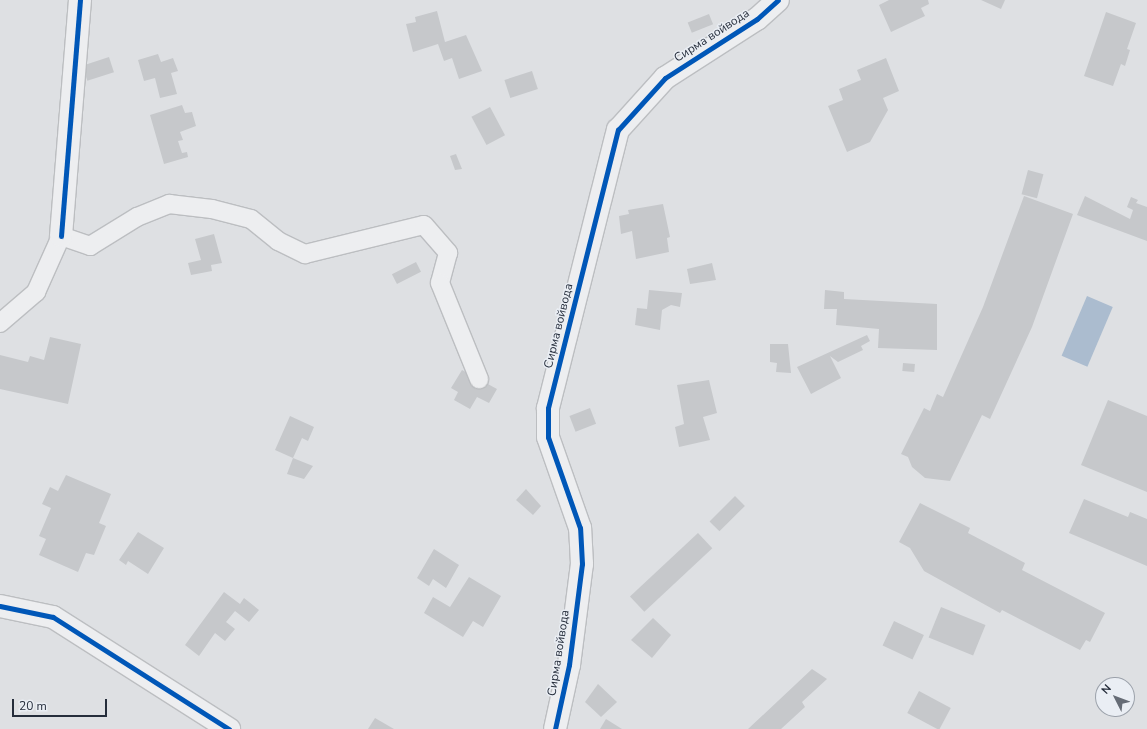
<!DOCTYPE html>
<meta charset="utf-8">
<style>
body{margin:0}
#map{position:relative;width:1147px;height:729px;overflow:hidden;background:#dee0e3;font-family:"Nunito Sans",sans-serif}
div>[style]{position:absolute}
.water>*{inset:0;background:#abbccf;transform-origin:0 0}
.building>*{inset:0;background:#c6c8cb;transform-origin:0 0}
.roads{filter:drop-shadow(1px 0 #bcbec1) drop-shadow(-1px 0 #bcbec1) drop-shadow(0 1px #bcbec1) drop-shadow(0 -1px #bcbec1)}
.service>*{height:18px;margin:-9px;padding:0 9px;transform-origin:9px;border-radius:9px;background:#edeef0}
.minor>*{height:22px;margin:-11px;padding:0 11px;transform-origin:11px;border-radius:11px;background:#edeef0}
.cycleway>*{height:5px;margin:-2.5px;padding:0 2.5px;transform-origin:2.5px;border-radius:2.5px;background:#0057b8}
span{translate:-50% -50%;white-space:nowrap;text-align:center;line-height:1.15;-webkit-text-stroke:3px #eaeef4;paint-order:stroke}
.street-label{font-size:12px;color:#252d3b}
.north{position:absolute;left:1095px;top:677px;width:40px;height:40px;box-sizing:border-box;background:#eaeef4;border:1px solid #9ba1aa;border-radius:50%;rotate:312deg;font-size:11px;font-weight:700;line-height:16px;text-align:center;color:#252d3b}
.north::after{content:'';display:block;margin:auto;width:14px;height:18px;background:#666c76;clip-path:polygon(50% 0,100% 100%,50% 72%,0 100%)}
.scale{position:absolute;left:12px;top:699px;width:95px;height:18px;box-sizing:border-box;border:2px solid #252d3b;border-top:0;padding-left:5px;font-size:12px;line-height:14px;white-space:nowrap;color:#252d3b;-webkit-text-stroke:3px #eaeef4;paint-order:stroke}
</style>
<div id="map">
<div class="water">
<div style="left:1087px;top:296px;width:28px;height:65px;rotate:23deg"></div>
</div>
<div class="building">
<div style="clip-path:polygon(889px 0,928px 0,929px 4px,921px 8px,925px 16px,891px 32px,879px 5px)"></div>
<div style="clip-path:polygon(981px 0,1005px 0,1001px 9px)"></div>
<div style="clip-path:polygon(437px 11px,445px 42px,466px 35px,482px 71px,459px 79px,452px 58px,444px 61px,438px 44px,413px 52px,406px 24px,416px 22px,415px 17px)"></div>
<div style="clip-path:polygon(1106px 12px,1136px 23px,1127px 49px,1130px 50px,1125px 66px,1121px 64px,1113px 86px,1084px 76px)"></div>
<div style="left:709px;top:14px;width:11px;height:23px;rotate:68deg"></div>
<div style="clip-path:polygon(158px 54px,161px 62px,173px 58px,178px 71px,171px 73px,177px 94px,160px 98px,155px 78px,144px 81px,138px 60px)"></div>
<div style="left:109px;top:57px;width:16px;height:28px;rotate:72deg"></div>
<div style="clip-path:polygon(886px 58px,899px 91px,883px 98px,888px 110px,870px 142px,847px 152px,828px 106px,843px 100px,839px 89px,861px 80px,857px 70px)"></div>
<div style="left:532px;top:71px;width:19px;height:29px;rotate:72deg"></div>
<div style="clip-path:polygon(182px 105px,185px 113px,192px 112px,196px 126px,180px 132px,183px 140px,178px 141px,182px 153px,187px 152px,188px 157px,164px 164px,150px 115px)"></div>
<div style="left:490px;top:107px;width:32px;height:21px;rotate:62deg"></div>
<div style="clip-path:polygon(456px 154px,462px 169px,455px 170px,450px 156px)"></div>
<div style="left:1028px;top:170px;width:16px;height:25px;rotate:15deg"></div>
<div style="clip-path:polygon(1024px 196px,1073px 214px,1032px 327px,990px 419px,982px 415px,950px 481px,925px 478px,912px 467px,908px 457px,901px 454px,924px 408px,930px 411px,937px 394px,943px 397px,983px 307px)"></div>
<div style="clip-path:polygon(1085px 196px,1130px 219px,1133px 210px,1127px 207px,1131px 197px,1138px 200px,1136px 203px,1147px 207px,1147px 241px,1077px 215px)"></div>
<div style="clip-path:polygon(663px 204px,670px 237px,667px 238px,669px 252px,636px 259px,632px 231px,621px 234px,619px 216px,629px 214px,628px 210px)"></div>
<div style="clip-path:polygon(214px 234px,222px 263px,211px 265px,212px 271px,191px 275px,188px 263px,201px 260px,195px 239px)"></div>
<div style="left:416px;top:262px;width:11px;height:27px;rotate:63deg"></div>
<div style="clip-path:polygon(712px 263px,716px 280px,690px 284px,687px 269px)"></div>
<div style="clip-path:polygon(649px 290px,682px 293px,680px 307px,671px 305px,662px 310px,660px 330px,635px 325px,637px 308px,647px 309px)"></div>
<div style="clip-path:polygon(825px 290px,844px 292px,844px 299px,937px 304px,937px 350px,878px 348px,879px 329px,836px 325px,837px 309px,824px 309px)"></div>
<div style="clip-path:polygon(867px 335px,870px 341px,861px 346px,863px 350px,838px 362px,830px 356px,841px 378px,811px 394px,797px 367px)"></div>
<div style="clip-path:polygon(50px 337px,81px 344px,68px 404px,0 389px,0 355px,28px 362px,30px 356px,44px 360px)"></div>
<div style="clip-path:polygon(770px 344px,788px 344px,791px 373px,776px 372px,777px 363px,770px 362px)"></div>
<div style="left:903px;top:363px;width:12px;height:8px;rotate:5deg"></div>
<div style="clip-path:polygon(462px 370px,497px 389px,489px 403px,477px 397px,470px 409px,454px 400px,458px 392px,451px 388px)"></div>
<div style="clip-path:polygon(709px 380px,717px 413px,703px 417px,710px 440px,679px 447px,675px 427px,684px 424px,677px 385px)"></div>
<div style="clip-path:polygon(1108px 400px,1147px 416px,1147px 492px,1081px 465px)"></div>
<div style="left:590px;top:408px;width:17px;height:22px;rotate:69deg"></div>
<div style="clip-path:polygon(290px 416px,314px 427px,308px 441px,302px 438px,293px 458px,313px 466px,304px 479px,287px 474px,293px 458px,275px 450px)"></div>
<div style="clip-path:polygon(66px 475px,111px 494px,99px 523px,106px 526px,94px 555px,86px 553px,78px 572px,39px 555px,46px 539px,39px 536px,51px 508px,42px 504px,50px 487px,58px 491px)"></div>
<div style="clip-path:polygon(526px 489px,541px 506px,533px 515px,516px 500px)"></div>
<div style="left:735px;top:496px;width:14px;height:36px;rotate:45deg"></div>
<div style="clip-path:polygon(1084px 499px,1128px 517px,1130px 512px,1147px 519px,1147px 566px,1069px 533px)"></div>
<div style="clip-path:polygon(920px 503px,970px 528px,968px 533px,1025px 563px,1022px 570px,1105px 613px,1090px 642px,1086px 640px,1080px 650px,1002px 610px,1000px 613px,924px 571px,910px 548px,899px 542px)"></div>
<div style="clip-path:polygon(138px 532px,164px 548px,148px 574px,128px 561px,126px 565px,119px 560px)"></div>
<div style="left:698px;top:533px;width:21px;height:93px;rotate:47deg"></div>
<div style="clip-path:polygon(434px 549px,459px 565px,446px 588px,433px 579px,429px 586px,417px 578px)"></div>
<div style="clip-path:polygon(469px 577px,501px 596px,483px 627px,473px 621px,463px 637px,424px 613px,433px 597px,450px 607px)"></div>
<div style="clip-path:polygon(224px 592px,240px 604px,244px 598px,259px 610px,249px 622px,235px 611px,226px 622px,235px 629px,225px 641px,215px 633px,199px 656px,185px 645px)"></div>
<div style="left:941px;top:607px;width:48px;height:33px;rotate:22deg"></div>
<div style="clip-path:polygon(653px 618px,671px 635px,652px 658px,631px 640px)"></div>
<div style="left:894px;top:621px;width:33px;height:27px;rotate:25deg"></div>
<div style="clip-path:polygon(812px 669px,827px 679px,802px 702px,805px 707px,781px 729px,748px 729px)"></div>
<div style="clip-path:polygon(598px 684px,617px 702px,601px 717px,585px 702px)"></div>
<div style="left:919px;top:691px;width:36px;height:25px;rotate:28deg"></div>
<div style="clip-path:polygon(375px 718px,394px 729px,368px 729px)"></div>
<div style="clip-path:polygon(606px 719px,622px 729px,600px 729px)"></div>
</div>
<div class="roads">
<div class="service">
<div style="left:0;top:323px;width:48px;rotate:-40.7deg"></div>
<div style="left:36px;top:292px;width:61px;rotate:-65.9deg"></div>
<div style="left:61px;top:236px;width:31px;rotate:19deg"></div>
<div style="left:90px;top:246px;width:55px;rotate:-31.7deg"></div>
<div style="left:137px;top:217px;width:35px;rotate:-22deg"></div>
<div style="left:169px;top:204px;width:43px;rotate:6.6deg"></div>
<div style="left:212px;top:209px;width:40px;rotate:14.4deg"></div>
<div style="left:251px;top:219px;width:35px;rotate:39deg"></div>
<div style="left:278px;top:241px;width:30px;rotate:26deg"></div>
<div style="left:305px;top:254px;width:122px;rotate:-13.7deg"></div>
<div style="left:424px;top:225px;width:37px;rotate:49deg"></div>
<div style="left:448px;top:253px;width:31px;rotate:105deg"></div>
<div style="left:440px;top:283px;width:104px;rotate:67.9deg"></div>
</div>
<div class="minor">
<div style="left:61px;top:236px;width:237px;rotate:-85.4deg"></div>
<div style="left:0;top:606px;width:54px;rotate:11.7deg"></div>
<div style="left:53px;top:617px;width:209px;rotate:32.5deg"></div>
<div style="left:555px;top:729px;width:66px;rotate:-77.7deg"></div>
<div style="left:569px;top:665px;width:102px;rotate:-82.7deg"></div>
<div style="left:582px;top:564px;width:36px;rotate:-93deg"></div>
<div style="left:580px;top:528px;width:96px;rotate:-109.4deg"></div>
<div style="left:548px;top:437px;width:29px;rotate:-90deg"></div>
<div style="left:548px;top:408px;width:287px;rotate:-75.9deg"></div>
<div style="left:618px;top:130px;width:70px;rotate:-47.9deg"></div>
<div style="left:665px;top:78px;width:109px;rotate:-32.7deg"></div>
<div style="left:757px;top:19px;width:28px;rotate:-42deg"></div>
</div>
</div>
<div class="cycleway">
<div style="left:61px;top:236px;width:237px;rotate:-85.4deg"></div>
<div style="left:0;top:606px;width:54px;rotate:11.7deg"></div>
<div style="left:53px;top:617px;width:209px;rotate:32.5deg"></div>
<div style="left:555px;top:729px;width:66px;rotate:-77.7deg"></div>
<div style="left:569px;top:665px;width:102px;rotate:-82.7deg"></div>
<div style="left:582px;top:564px;width:36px;rotate:-93deg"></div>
<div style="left:580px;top:528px;width:96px;rotate:-109.4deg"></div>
<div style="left:548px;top:437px;width:29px;rotate:-90deg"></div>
<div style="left:548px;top:408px;width:287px;rotate:-75.9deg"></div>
<div style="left:618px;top:130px;width:70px;rotate:-47.9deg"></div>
<div style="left:665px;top:78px;width:109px;rotate:-32.7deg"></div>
<div style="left:757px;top:19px;width:28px;rotate:-42deg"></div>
</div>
<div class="street-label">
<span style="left:712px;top:36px;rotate:-33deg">Сирма войвода</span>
<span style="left:559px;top:326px;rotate:-76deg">Сирма войвода</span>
<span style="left:559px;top:653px;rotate:-81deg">Сирма войвода</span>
</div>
<div class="north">N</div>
<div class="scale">20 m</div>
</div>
